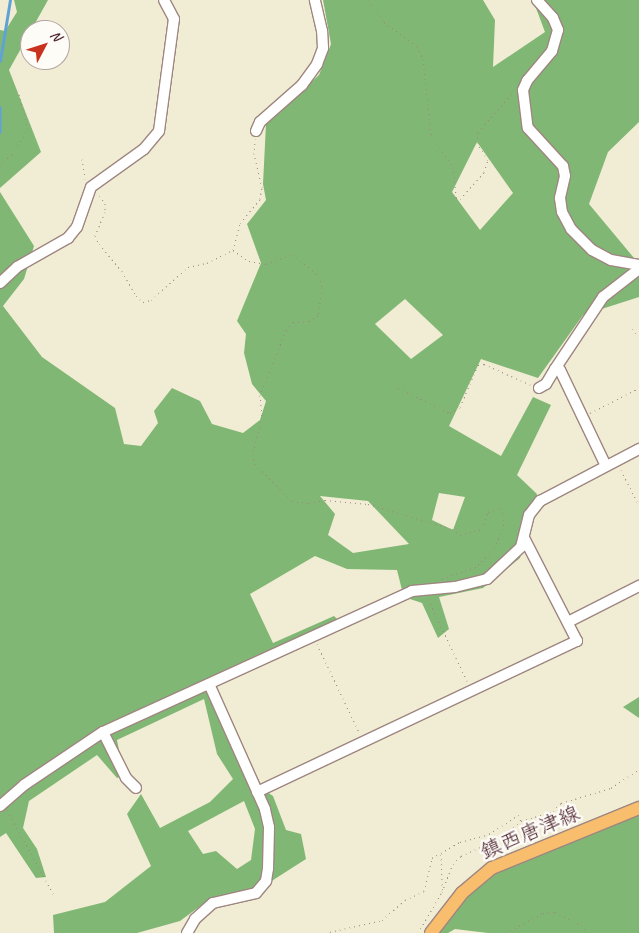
<!DOCTYPE html>
<meta charset="utf-8">
<style>
body{margin:0}
#map{position:relative;width:639px;height:933px;overflow:hidden;background:#f1ecd4;font-family:Caveat,"Klee One",sans-serif}
div>[style]{position:absolute}
.forest>*{inset:0;background:#81b774}
.stream>*{height:2.5px;margin:-1.25px;padding:0 1.25px;transform-origin:1.25px;border-radius:1.25px;background:#61a2d4}
.path>*{height:1px;margin-top:-0.5px;transform-origin:0;background:repeating-linear-gradient(90deg,#9e8680 0 1px,transparent 0 5px)}
.roads{filter:drop-shadow(1px 0 #9e8680) drop-shadow(-1px 0 #9e8680) drop-shadow(0 1px #9e8680) drop-shadow(0 -1px #9e8680)}
.minor>*{height:10px;margin:-5px;padding:0 5px;transform-origin:5px;border-radius:5px;background:#fff}
.major>*{height:12px;margin:-6px;padding:0 6px;transform-origin:6px;border-radius:6px;background:#f9be6d}
span{translate:-50% -50%;white-space:nowrap;text-align:center;line-height:1.15;-webkit-text-stroke:5px #fdfcf7;paint-order:stroke}
.street-label{font-size:21px;color:#4a1f2b}
.north{position:absolute;left:20px;top:20px;width:50px;height:50px;box-sizing:border-box;background:#fdfcf7;border:1px solid #b5a4a5;border-radius:50%;rotate:50deg;font-size:14px;font-weight:700;line-height:20px;text-align:center;color:#4a1f2b}
.north::after{content:'';display:block;margin:auto;width:18px;height:22px;background:#c8321e;clip-path:polygon(50% 0,100% 100%,50% 72%,0 100%)}
</style>
<div id="map">
<div class="forest">
<div style="clip-path:polygon(14px 0,48px 0,9px 70px,41px 152px,0 188px,0 30px,5px 31px,17px 12px)"></div>
<div style="clip-path:polygon(evenodd,323px 0,483px 0,495px 20px,493px 67px,545px 32px,533px 0,639px 0,639px 122px,608px 152px,589px 204px,639px 264px,639px 297px,583px 315px,538px 378px,481px 359px,449px 426px,501px 456px,533px 397px,551px 405px,517px 475px,537px 494px,520px 558px,483px 588px,439px 597px,449px 629px,438px 638px,422px 603px,410px 599px,402px 590px,397px 570px,347px 569px,315px 556px,250px 594px,273px 643px,334px 616px,338px 620px,209px 681px,252px 782px,273px 796px,286px 830px,301px 834px,306px 859px,248px 896px,207px 901px,180px 921px,137px 933px,54px 933px,53px 915px,105px 902px,151px 866px,127px 814px,141px 794px,160px 828px,210px 802px,233px 779px,217px 754px,204px 699px,117px 740px,124px 775px,117px 778px,97px 755px,29px 801px,23px 828px,37px 849px,46px 877px,36px 878px,6px 833px,0 837px,0 192px,34px 246px,24px 279px,3px 306px,42px 357px,115px 408px,124px 444px,141px 446px,158px 423px,154px 411px,172px 388px,200px 401px,212px 424px,243px 433px,260px 420px,266px 401px,252px 384px,244px 353px,246px 334px,237px 321px,261px 263px,247px 224px,266px 200px,263px 184px,266px 124px,319px 75px,331px 44px,323px 0,477px 142px,513px 193px,480px 230px,452px 192px,477px 142px,323px 0,405px 299px,443px 335px,411px 359px,375px 324px,405px 299px,323px 0,439px 493px,465px 497px,453px 530px,432px 520px,439px 493px,323px 0,320px 496px,368px 501px,409px 544px,353px 553px,328px 535px,335px 514px,320px 496px,323px 0,244px 801px,255px 829px,251px 860px,237px 869px,216px 851px,203px 854px,188px 831px,244px 801px)"></div>
<div style="clip-path:polygon(639px 697px,639px 718px,623px 707px)"></div>
<div style="clip-path:polygon(639px 813px,639px 933px,488px 933px,455px 929px,448px 933px,435px 933px,474px 885px,498px 869px)"></div>
</div>
<div class="stream">
<div style="left:0;top:61px;width:62px;rotate:-80.7deg"></div>
<div style="left:0;top:107px;width:25px;rotate:90deg"></div>
</div>
<div class="path">
<div style="left:368px;top:0;width:27px;rotate:54deg"></div>
<div style="left:384px;top:22px;width:41px;rotate:36deg"></div>
<div style="left:417px;top:46px;width:14px;rotate:65deg"></div>
<div style="left:423px;top:59px;width:76px;rotate:84deg"></div>
<div style="left:431px;top:135px;width:39px;rotate:55deg"></div>
<div style="left:453px;top:167px;width:31px;rotate:84deg"></div>
<div style="left:456px;top:198px;width:4px;rotate:14deg"></div>
<div style="left:460px;top:199px;width:36px;rotate:-48deg"></div>
<div style="left:484px;top:172px;width:13px;rotate:-72deg"></div>
<div style="left:488px;top:160px;width:20px;rotate:-123deg"></div>
<div style="left:477px;top:143px;width:11px;rotate:-85deg"></div>
<div style="left:478px;top:132px;width:56px;rotate:-48.6deg"></div>
<div style="left:82px;top:159px;width:20px;rotate:81deg"></div>
<div style="left:0;top:165px;width:16px;rotate:-43deg"></div>
<div style="left:12px;top:154px;width:30px;rotate:-57deg"></div>
<div style="left:28px;top:129px;width:40px;rotate:-104.4deg"></div>
<div style="left:99px;top:196px;width:9px;rotate:49deg"></div>
<div style="left:105px;top:203px;width:9px;rotate:90deg"></div>
<div style="left:105px;top:212px;width:26px;rotate:113deg"></div>
<div style="left:95px;top:236px;width:9px;rotate:63deg"></div>
<div style="left:99px;top:244px;width:35px;rotate:50deg"></div>
<div style="left:122px;top:271px;width:29px;rotate:61deg"></div>
<div style="left:136px;top:296px;width:9px;rotate:41deg"></div>
<div style="left:143px;top:302px;width:8px;rotate:-14deg"></div>
<div style="left:151px;top:300px;width:50px;rotate:-41.7deg"></div>
<div style="left:188px;top:267px;width:19px;rotate:-12deg"></div>
<div style="left:207px;top:263px;width:29px;rotate:-27deg"></div>
<div style="left:233px;top:250px;width:28px;rotate:-75deg"></div>
<div style="left:240px;top:223px;width:31px;rotate:-50deg"></div>
<div style="left:260px;top:199px;width:11px;rotate:-80deg"></div>
<div style="left:262px;top:188px;width:35px;rotate:-103deg"></div>
<div style="left:254px;top:154px;width:15px;rotate:-86deg"></div>
<div style="left:233px;top:250px;width:19px;rotate:35deg"></div>
<div style="left:249px;top:261px;width:17px;rotate:10deg"></div>
<div style="left:266px;top:264px;width:29px;rotate:-20deg"></div>
<div style="left:293px;top:254px;width:34px;rotate:40deg"></div>
<div style="left:319px;top:276px;width:12px;rotate:76deg"></div>
<div style="left:322px;top:288px;width:27px;rotate:98deg"></div>
<div style="left:318px;top:315px;width:11px;rotate:146deg"></div>
<div style="left:309px;top:321px;width:16px;rotate:176deg"></div>
<div style="left:293px;top:322px;width:11px;rotate:131deg"></div>
<div style="left:286px;top:330px;width:70px;rotate:111.8deg"></div>
<div style="left:260px;top:395px;width:22px;rotate:85deg"></div>
<div style="left:262px;top:417px;width:38px;rotate:104deg"></div>
<div style="left:253px;top:454px;width:10px;rotate:79deg"></div>
<div style="left:255px;top:464px;width:52px;rotate:45deg"></div>
<div style="left:292px;top:501px;width:17px;rotate:7deg"></div>
<div style="left:309px;top:503px;width:16px;rotate:-11deg"></div>
<div style="left:325px;top:500px;width:43px;rotate:5.3deg"></div>
<div style="left:368px;top:504px;width:88px;rotate:16.6deg"></div>
<div style="left:452px;top:529px;width:10px;rotate:37deg"></div>
<div style="left:460px;top:535px;width:23px;rotate:-15deg"></div>
<div style="left:482px;top:529px;width:18px;rotate:-71deg"></div>
<div style="left:488px;top:512px;width:13px;rotate:-18deg"></div>
<div style="left:500px;top:508px;width:8px;rotate:60deg"></div>
<div style="left:504px;top:515px;width:14px;rotate:94deg"></div>
<div style="left:503px;top:529px;width:23px;rotate:115deg"></div>
<div style="left:493px;top:550px;width:24px;rotate:135deg"></div>
<div style="left:476px;top:567px;width:37px;rotate:161deg"></div>
<div style="left:632px;top:329px;width:10px;rotate:45deg"></div>
<div style="left:398px;top:388px;width:58px;rotate:25.7deg"></div>
<div style="left:450px;top:413px;width:12px;rotate:-31deg"></div>
<div style="left:460px;top:407px;width:46px;rotate:-66.8deg"></div>
<div style="left:478px;top:365px;width:6px;rotate:-9deg"></div>
<div style="left:484px;top:364px;width:51px;rotate:24.1deg"></div>
<div style="left:590px;top:413px;width:55px;rotate:-27deg"></div>
<div style="left:621px;top:470px;width:39px;rotate:63deg"></div>
<div style="left:428px;top:599px;width:93px;rotate:64.5deg"></div>
<div style="left:317px;top:644px;width:98px;rotate:64.5deg"></div>
<div style="left:7px;top:810px;width:99px;rotate:61.1deg"></div>
<div style="left:441px;top:854px;width:36px;rotate:88deg"></div>
<div style="left:325px;top:933px;width:58px;rotate:-12.8deg"></div>
<div style="left:382px;top:920px;width:30px;rotate:-41deg"></div>
<div style="left:405px;top:900px;width:21px;rotate:-25deg"></div>
<div style="left:424px;top:891px;width:34px;rotate:-76deg"></div>
<div style="left:432px;top:858px;width:32px;rotate:-30deg"></div>
<div style="left:460px;top:842px;width:30px;rotate:-15deg"></div>
<div style="left:489px;top:834px;width:35px;rotate:-33deg"></div>
<div style="left:518px;top:815px;width:7px;rotate:63deg"></div>
<div style="left:418px;top:933px;width:48px;rotate:-59.7deg"></div>
<div style="left:442px;top:892px;width:30px;rotate:-69deg"></div>
<div style="left:453px;top:864px;width:11px;rotate:-45deg"></div>
<div style="left:461px;top:856px;width:40px;rotate:-25deg"></div>
<div style="left:497px;top:839px;width:30px;rotate:-37deg"></div>
<div style="left:521px;top:821px;width:34px;rotate:-17deg"></div>
<div style="left:553px;top:811px;width:11px;rotate:-45deg"></div>
<div style="left:561px;top:803px;width:52px;rotate:-16.7deg"></div>
<div style="left:611px;top:788px;width:34px;rotate:-34deg"></div>
<div style="left:455px;top:933px;width:51px"></div>
<div style="left:506px;top:933px;width:42px;rotate:-28.4deg"></div>
<div style="left:543px;top:913px;width:12px;rotate:-5deg"></div>
<div style="left:555px;top:912px;width:29px;rotate:27deg"></div>
<div style="left:581px;top:925px;width:10px;rotate:53deg"></div>
</div>
<div class="roads">
<div class="minor">
<div style="left:537px;top:0;width:24px;rotate:48deg"></div>
<div style="left:553px;top:18px;width:13px;rotate:67deg"></div>
<div style="left:558px;top:30px;width:22px;rotate:106deg"></div>
<div style="left:552px;top:51px;width:39px;rotate:130deg"></div>
<div style="left:527px;top:81px;width:10px;rotate:114deg"></div>
<div style="left:523px;top:90px;width:38px;rotate:83deg"></div>
<div style="left:528px;top:128px;width:52px;rotate:47.4deg"></div>
<div style="left:563px;top:166px;width:10px;rotate:79deg"></div>
<div style="left:565px;top:176px;width:23px;rotate:103deg"></div>
<div style="left:560px;top:198px;width:14px;rotate:82deg"></div>
<div style="left:562px;top:212px;width:19px;rotate:62deg"></div>
<div style="left:571px;top:229px;width:30px;rotate:45deg"></div>
<div style="left:592px;top:250px;width:21px;rotate:28deg"></div>
<div style="left:611px;top:260px;width:28px;rotate:10deg"></div>
<div style="left:256px;top:131px;width:10px;rotate:-66deg"></div>
<div style="left:260px;top:122px;width:56px;rotate:-41.4deg"></div>
<div style="left:302px;top:85px;width:26px;rotate:-54deg"></div>
<div style="left:317px;top:64px;width:17px;rotate:-69deg"></div>
<div style="left:323px;top:48px;width:17px;rotate:-93deg"></div>
<div style="left:322px;top:31px;width:32px;rotate:-103deg"></div>
<div style="left:0;top:283px;width:23px;rotate:-43deg"></div>
<div style="left:17px;top:267px;width:59px;rotate:-29.6deg"></div>
<div style="left:68px;top:238px;width:14px;rotate:-51deg"></div>
<div style="left:77px;top:227px;width:42px;rotate:-70.7deg"></div>
<div style="left:91px;top:187px;width:65px;rotate:-35.6deg"></div>
<div style="left:144px;top:149px;width:23px;rotate:-50deg"></div>
<div style="left:159px;top:131px;width:113px;rotate:-82.4deg"></div>
<div style="left:174px;top:19px;width:21px;rotate:-118deg"></div>
<div style="left:555px;top:369px;width:87px;rotate:-56.3deg"></div>
<div style="left:603px;top:297px;width:46px;rotate:-37.9deg"></div>
<div style="left:539px;top:388px;width:8px;rotate:-30deg"></div>
<div style="left:546px;top:384px;width:17px;rotate:-59deg"></div>
<div style="left:555px;top:369px;width:5px;rotate:11deg"></div>
<div style="left:560px;top:370px;width:106px;rotate:64.4deg"></div>
<div style="left:568px;top:622px;width:80px;rotate:-26.9deg"></div>
<div style="left:103px;top:732px;width:51px;rotate:63.4deg"></div>
<div style="left:126px;top:778px;width:14px;rotate:45deg"></div>
<div style="left:257px;top:792px;width:354px;rotate:-25.3deg"></div>
<div style="left:577px;top:641px;width:116px;rotate:-117.2deg"></div>
<div style="left:0;top:806px;width:32px;rotate:-41deg"></div>
<div style="left:24px;top:785px;width:95px;rotate:-33.9deg"></div>
<div style="left:103px;top:732px;width:340px;rotate:-24.5deg"></div>
<div style="left:412px;top:591px;width:43px;rotate:-5.3deg"></div>
<div style="left:455px;top:587px;width:33px;rotate:-14deg"></div>
<div style="left:487px;top:579px;width:47px;rotate:-43.3deg"></div>
<div style="left:521px;top:547px;width:33px;rotate:-76deg"></div>
<div style="left:529px;top:515px;width:18px;rotate:-52deg"></div>
<div style="left:540px;top:501px;width:112px;rotate:-27.7deg"></div>
<div style="left:187px;top:933px;width:16px;rotate:-60deg"></div>
<div style="left:195px;top:919px;width:24px;rotate:-42deg"></div>
<div style="left:213px;top:903px;width:44px;rotate:-13.1deg"></div>
<div style="left:256px;top:893px;width:16px;rotate:-50deg"></div>
<div style="left:266px;top:881px;width:12px;rotate:-81deg"></div>
<div style="left:268px;top:869px;width:42px;rotate:-88.6deg"></div>
<div style="left:269px;top:827px;width:18px;rotate:-103deg"></div>
<div style="left:265px;top:809px;width:137px;rotate:-114.1deg"></div>
</div>
<div class="major">
<div style="left:431px;top:933px;width:51px;rotate:-52.2deg"></div>
<div style="left:462px;top:893px;width:39px;rotate:-40deg"></div>
<div style="left:492px;top:868px;width:159px;rotate:-22.2deg"></div>
</div>
</div>
<div class="street-label">
<span style="left:530px;top:832px;rotate:-23deg">鎮西唐津線</span>
</div>
<div class="north">N</div>
</div>
